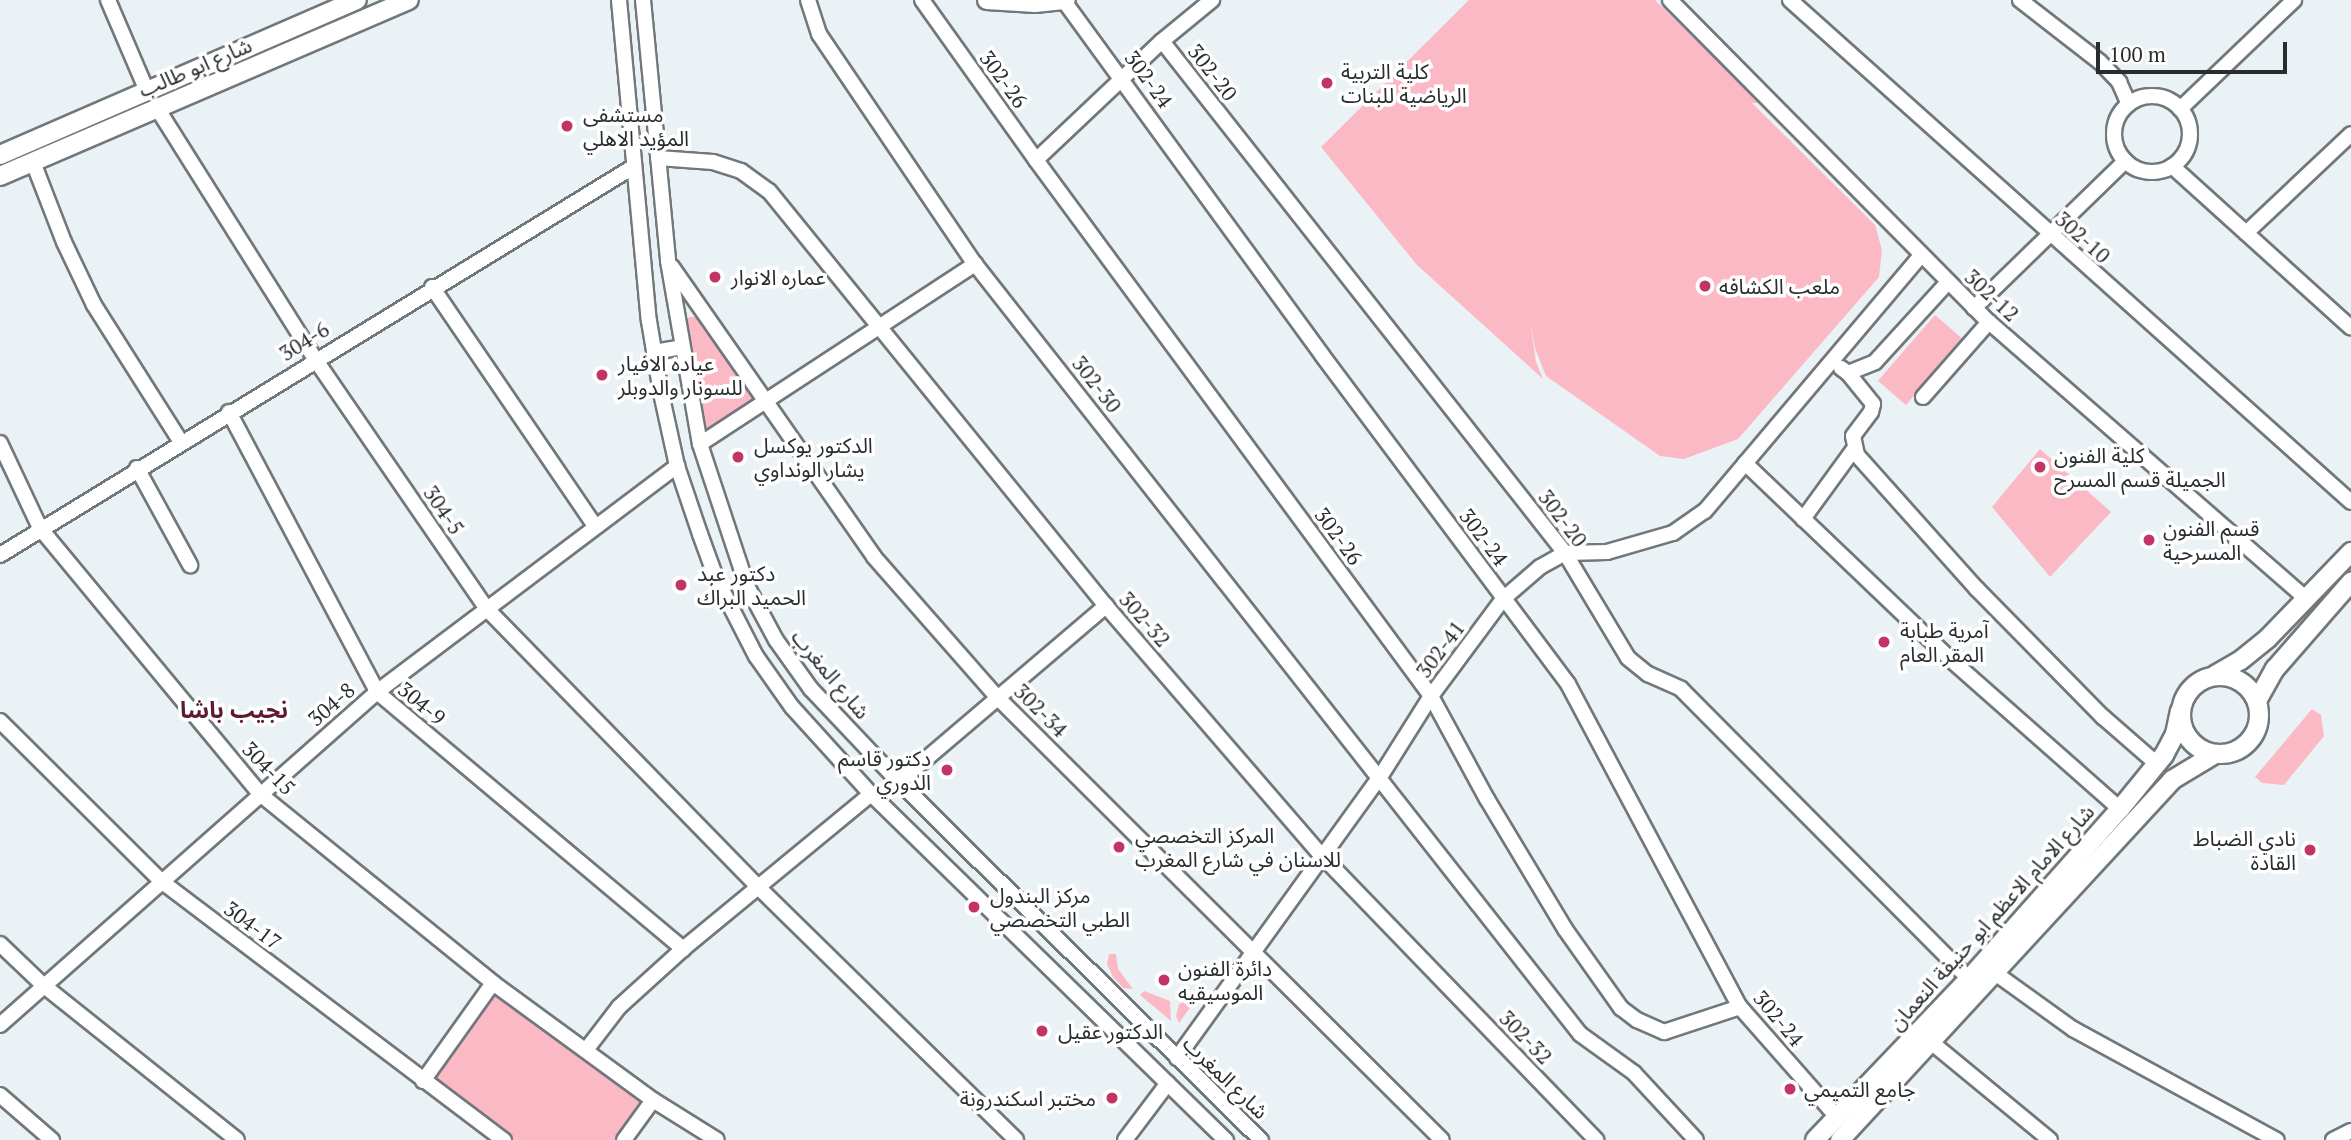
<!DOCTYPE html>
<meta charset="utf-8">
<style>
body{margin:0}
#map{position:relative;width:2351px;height:1140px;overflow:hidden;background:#eaf2f6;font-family:"PT Serif","Noto Sans Arabic",serif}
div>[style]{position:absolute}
.green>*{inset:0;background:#fbb9c6;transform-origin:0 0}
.roads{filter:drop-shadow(2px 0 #71787c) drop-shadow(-2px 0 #71787c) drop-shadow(0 2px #71787c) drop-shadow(0 -2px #71787c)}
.minor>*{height:14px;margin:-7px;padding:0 7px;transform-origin:7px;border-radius:7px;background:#fff}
.minor>.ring{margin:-7px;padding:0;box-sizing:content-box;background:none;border:14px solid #fff;border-radius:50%}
.major>*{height:18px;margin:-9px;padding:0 9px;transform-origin:9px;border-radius:9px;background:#fff}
.major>.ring{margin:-9px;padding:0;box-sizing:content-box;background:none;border:18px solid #fff;border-radius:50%}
.dots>*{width:19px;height:19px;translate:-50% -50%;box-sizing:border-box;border:4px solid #fff;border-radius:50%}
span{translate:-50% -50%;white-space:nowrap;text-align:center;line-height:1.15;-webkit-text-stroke:7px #fff;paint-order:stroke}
.street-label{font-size:21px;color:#2a2d2e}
.poi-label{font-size:21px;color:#2a2d2e}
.left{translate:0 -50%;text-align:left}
.right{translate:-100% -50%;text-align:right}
.neighbourhood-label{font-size:23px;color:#5e1a2f;font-weight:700}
.scale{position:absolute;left:2096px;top:42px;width:191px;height:32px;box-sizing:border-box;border:4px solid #2a2d2e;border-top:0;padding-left:9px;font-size:21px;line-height:24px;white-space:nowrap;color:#2a2d2e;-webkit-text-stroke:5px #fff;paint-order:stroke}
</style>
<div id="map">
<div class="green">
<div style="clip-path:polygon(1469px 0,1655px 0,1760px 103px,1752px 103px,1875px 225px,1882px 250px,1879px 277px,1738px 439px,1684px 459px,1660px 456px,1546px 376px,1535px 348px,1530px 320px,1536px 362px,1543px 379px,1417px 265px,1321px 147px)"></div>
<div style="left:1935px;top:315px;width:37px;height:87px;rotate:41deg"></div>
<div style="clip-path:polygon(689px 317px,696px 317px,754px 400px,706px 433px,687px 320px)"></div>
<div style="clip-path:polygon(2040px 449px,2111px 512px,2050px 577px,1992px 507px)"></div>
<div style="clip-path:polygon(2312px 709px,2321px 715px,2324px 736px,2284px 785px,2262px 783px,2255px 777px)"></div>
<div style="clip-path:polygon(1109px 954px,1116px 954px,1118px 969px,1133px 989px,1123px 988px,1113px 977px,1107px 964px)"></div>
<div style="clip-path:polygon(493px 983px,653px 1100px,624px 1140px,504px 1140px,423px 1081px)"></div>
<div style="clip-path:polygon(1144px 991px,1170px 1001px,1171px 1021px,1140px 995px)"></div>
<div style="clip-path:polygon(1197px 998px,1179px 1023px,1176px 1016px,1179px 1004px)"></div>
</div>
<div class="roads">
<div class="minor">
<div style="left:108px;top:0;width:99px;rotate:66.8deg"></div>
<div style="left:619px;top:0;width:322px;rotate:84.7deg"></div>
<div style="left:649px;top:321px;width:73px;rotate:80.5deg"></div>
<div style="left:661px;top:393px;width:75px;rotate:77.6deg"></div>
<div style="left:677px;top:466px;width:72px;rotate:71.3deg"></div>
<div style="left:700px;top:534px;width:47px;rotate:70deg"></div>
<div style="left:716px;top:578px;width:88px;rotate:62.9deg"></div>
<div style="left:756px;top:656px;width:62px;rotate:54.8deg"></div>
<div style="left:792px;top:707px;width:118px;rotate:47.8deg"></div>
<div style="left:871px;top:794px;width:496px;rotate:44.3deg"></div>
<div style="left:643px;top:0;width:262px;rotate:84.5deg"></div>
<div style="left:668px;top:261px;width:186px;rotate:80.1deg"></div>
<div style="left:700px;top:444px;width:150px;rotate:71.7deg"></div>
<div style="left:747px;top:586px;width:61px;rotate:61.8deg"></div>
<div style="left:776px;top:640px;width:60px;rotate:54.5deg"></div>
<div style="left:811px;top:689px;width:128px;rotate:46.6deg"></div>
<div style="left:899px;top:782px;width:509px;rotate:44.68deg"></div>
<div style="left:808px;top:0;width:36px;rotate:72deg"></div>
<div style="left:819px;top:34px;width:278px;rotate:55.9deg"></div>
<div style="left:975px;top:264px;width:979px;rotate:51.84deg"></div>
<div style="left:1580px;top:1034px;width:67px;rotate:35.8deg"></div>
<div style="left:1634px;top:1073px;width:91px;rotate:47.2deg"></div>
<div style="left:922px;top:0;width:196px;rotate:54.5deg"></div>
<div style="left:1036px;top:160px;width:666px;rotate:53.61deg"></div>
<div style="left:1431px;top:696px;width:117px;rotate:61.5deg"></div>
<div style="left:1487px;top:799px;width:152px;rotate:59deg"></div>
<div style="left:1565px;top:929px;width:97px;rotate:54.7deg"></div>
<div style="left:1621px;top:1008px;width:20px;rotate:37deg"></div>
<div style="left:1637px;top:1020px;width:30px;rotate:24deg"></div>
<div style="left:1664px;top:1032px;width:80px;rotate:-18.2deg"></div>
<div style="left:1670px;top:0;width:453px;rotate:45.3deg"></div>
<div style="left:1989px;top:322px;width:422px;rotate:41.1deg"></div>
<div style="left:1790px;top:0;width:753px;rotate:41.82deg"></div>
<div style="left:2020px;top:0;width:101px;rotate:37.8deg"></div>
<div style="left:2100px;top:62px;width:28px;rotate:46deg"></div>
<div style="left:2119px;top:82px;width:24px;rotate:66deg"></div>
<div style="left:1064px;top:1px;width:438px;rotate:53.9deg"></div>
<div style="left:1322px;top:355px;width:411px;rotate:53.2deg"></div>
<div style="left:1568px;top:684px;width:366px;rotate:62deg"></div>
<div style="left:1740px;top:1007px;width:147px;rotate:48.6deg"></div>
<div style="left:1162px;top:41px;width:652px;rotate:51.79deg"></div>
<div style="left:1565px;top:553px;width:122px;rotate:59deg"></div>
<div style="left:1628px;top:658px;width:26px;rotate:39deg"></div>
<div style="left:1648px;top:674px;width:36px;rotate:24deg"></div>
<div style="left:1681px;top:689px;width:409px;rotate:45.2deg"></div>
<div class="ring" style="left:2114px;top:96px;width:62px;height:62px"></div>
<div style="left:157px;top:108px;width:297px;rotate:57.8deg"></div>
<div style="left:315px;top:359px;width:302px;rotate:55.5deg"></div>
<div style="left:486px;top:608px;width:390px;rotate:45.7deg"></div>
<div style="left:758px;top:887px;width:361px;rotate:44.4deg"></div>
<div style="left:2180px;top:109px;width:158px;rotate:-43.7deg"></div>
<div style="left:658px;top:158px;width:55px;rotate:4.2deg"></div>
<div style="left:713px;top:162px;width:29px;rotate:18deg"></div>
<div style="left:741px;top:171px;width:34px;rotate:36deg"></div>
<div style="left:769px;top:191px;width:535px;rotate:50.92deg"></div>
<div style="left:1106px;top:606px;width:330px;rotate:49.2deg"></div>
<div style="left:1322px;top:856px;width:395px;rotate:46deg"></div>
<div style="left:1036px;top:160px;width:173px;rotate:-43.4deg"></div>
<div style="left:1162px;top:41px;width:65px;rotate:-39.4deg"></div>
<div style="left:33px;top:162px;width:86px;rotate:68.8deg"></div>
<div style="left:64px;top:242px;width:70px;rotate:64.5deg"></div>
<div style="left:94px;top:305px;width:162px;rotate:57.6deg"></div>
<div style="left:2172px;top:166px;width:241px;rotate:42.1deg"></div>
<div style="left:2246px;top:233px;width:144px;rotate:-43.3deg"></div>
<div style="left:672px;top:267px;width:353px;rotate:55.1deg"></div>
<div style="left:874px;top:557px;width:188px;rotate:48.7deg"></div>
<div style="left:998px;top:698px;width:626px;rotate:44.87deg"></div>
<div style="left:432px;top:287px;width:289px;rotate:55.7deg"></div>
<div style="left:1974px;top:308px;width:211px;rotate:-44.2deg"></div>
<div style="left:654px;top:352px;width:27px;rotate:-10deg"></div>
<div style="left:1841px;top:368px;width:9px;rotate:36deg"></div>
<div style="left:1848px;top:373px;width:29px;rotate:-22deg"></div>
<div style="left:1875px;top:362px;width:108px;rotate:-47.6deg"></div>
<div style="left:1848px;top:373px;width:40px;rotate:51deg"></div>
<div style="left:1873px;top:404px;width:8px;rotate:104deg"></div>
<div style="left:1871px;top:412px;width:30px;rotate:127deg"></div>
<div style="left:1853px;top:436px;width:19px;rotate:78deg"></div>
<div style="left:1857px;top:455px;width:180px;rotate:48.2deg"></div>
<div style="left:1977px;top:589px;width:180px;rotate:45.5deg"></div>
<div style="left:2103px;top:717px;width:73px;rotate:41.1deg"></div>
<div style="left:1923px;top:397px;width:100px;rotate:-48.7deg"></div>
<div style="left:229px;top:412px;width:317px;rotate:62.1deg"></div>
<div style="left:377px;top:692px;width:400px;rotate:40deg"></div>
<div style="left:0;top:443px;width:94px;rotate:64.8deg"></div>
<div style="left:40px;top:528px;width:345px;rotate:50.4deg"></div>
<div style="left:260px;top:794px;width:300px;rotate:39deg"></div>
<div style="left:493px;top:983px;width:198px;rotate:36.2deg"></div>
<div style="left:653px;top:1100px;width:75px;rotate:32deg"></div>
<div style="left:700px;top:444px;width:329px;rotate:-33.2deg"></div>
<div style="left:1745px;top:463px;width:285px;rotate:43.7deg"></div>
<div style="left:1951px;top:660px;width:225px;rotate:41.4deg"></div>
<div style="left:137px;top:468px;width:111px;rotate:61.3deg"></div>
<div style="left:1803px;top:519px;width:87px;rotate:-53.9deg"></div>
<div style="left:0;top:555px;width:742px;rotate:-31.51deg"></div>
<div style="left:0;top:721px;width:227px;rotate:44.8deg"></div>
<div style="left:161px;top:881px;width:430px;rotate:37.1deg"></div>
<div style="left:899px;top:782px;width:272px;rotate:-40.4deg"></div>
<div style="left:0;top:944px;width:59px;rotate:43.6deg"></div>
<div style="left:43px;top:985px;width:248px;rotate:38.6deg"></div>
<div style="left:1995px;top:973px;width:96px;rotate:35.7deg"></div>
<div style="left:2073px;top:1029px;width:232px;rotate:28.6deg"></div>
<div style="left:0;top:1025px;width:503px;rotate:-41.45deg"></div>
<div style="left:377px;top:692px;width:376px;rotate:-37deg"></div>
<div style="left:1931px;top:1042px;width:154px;rotate:39.5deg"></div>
<div style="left:586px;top:1050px;width:54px;rotate:-52.5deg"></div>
<div style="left:619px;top:1007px;width:86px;rotate:-42.2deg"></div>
<div style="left:683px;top:949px;width:244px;rotate:-39.5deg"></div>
<div style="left:1177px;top:1058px;width:347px;rotate:-54.2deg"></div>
<div style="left:1380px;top:777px;width:96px;rotate:-57.8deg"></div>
<div style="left:1431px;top:696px;width:121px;rotate:-53.4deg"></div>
<div style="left:1503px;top:599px;width:49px;rotate:-40.9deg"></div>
<div style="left:1540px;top:567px;width:29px;rotate:-29deg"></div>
<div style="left:1565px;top:553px;width:42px;rotate:-1.4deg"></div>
<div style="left:1607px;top:552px;width:69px;rotate:-16.1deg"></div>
<div style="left:1673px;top:533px;width:39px;rotate:-35deg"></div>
<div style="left:1705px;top:511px;width:335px;rotate:-49.8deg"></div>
<div style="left:423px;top:1081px;width:120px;rotate:-54.5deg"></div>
<div style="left:0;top:1095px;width:69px;rotate:40.9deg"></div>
<div style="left:624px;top:1140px;width:49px;rotate:-54.1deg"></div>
<div style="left:1125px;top:1140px;width:71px;rotate:-53deg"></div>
<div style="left:2333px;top:1140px;width:20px;rotate:-27deg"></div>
</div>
<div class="major">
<div style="left:987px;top:0;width:48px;rotate:3.6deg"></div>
<div style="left:1035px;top:3px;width:31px;rotate:-6deg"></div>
<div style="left:0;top:155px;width:389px;rotate:-23.5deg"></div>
<div style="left:0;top:176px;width:445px;rotate:-23.3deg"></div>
<div style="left:2215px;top:675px;width:30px;rotate:-30deg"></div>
<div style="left:2241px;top:660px;width:35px;rotate:-39deg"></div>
<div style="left:2268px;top:638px;width:120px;rotate:-46deg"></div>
<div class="ring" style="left:2181px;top:676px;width:60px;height:60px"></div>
<div style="left:2257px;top:701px;width:37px;rotate:-61deg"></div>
<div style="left:2275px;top:669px;width:116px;rotate:-48.9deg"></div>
<div style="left:1815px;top:1140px;width:223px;rotate:-46.3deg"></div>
<div style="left:1969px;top:979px;width:227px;rotate:-48.4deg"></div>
<div style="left:2120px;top:809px;width:70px;rotate:-50.8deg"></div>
<div style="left:2164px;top:755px;width:24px;rotate:-62deg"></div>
<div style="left:2175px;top:734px;width:24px;rotate:-78deg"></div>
<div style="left:1840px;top:1140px;width:490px;rotate:-47.3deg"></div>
<div style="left:2172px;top:780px;width:50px;rotate:-31.2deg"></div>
</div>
</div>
<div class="dots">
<div style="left:1327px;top:83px;background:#c23463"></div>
<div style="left:567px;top:126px;background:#c23463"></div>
<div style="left:715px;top:277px;background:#c23463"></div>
<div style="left:1705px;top:286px;background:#c23463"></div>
<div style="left:602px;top:375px;background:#c23463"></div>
<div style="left:738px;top:457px;background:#c23463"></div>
<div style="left:2040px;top:467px;background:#c23463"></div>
<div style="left:2149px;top:540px;background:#c23463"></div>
<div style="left:681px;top:585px;background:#c23463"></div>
<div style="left:1884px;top:642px;background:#c23463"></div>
<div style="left:947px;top:770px;background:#c23463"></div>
<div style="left:1119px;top:847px;background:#c23463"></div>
<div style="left:2310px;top:850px;background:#c23463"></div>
<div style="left:974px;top:907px;background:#c23463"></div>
<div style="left:1164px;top:980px;background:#c23463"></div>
<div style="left:1042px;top:1031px;background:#c23463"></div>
<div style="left:1790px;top:1089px;background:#c23463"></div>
<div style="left:1112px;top:1098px;background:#c23463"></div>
</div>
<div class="street-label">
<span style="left:195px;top:67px;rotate:-23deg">شارع ابو طالب</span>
<span style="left:1213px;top:72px;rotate:52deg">302-20</span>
<span style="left:1004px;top:79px;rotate:54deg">302-26</span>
<span style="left:1149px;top:79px;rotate:54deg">302-24</span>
<span style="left:2083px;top:237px;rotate:42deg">302-10</span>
<span style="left:1992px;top:295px;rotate:43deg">302-12</span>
<span style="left:304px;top:341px;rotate:-32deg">304-6</span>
<span style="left:1097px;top:384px;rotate:52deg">302-30</span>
<span style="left:444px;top:510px;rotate:56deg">304-5</span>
<span style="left:1563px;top:518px;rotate:53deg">302-20</span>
<span style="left:1339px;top:536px;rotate:54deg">302-26</span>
<span style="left:1484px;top:537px;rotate:53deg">302-24</span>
<span style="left:1145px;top:619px;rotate:49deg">302-32</span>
<span style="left:1440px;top:649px;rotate:-53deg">302-41</span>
<span style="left:831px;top:674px;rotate:50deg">شارع المغرب</span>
<span style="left:422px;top:703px;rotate:40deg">304-9</span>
<span style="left:331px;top:704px;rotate:-41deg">304-8</span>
<span style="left:1041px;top:710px;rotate:45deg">302-34</span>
<span style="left:269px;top:768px;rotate:46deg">304-15</span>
<span style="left:1991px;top:917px;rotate:-48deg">شارع الامام الاعظم ابو حنيفة النعمان</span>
<span style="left:253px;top:925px;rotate:37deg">304-17</span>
<span style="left:1779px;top:1018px;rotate:50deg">302-24</span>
<span style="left:1526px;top:1037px;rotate:46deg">302-32</span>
<span style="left:1226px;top:1077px;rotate:44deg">شارع المغرب</span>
</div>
<div class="poi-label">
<span class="left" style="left:1341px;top:83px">كلية التربية<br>الرياضية للبنات</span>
<span class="left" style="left:583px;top:126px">مستشفى<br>المؤيد الاهلي</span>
<span class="left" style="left:731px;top:277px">عماره الانوار</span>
<span class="left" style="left:1719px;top:286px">ملعب الكشافه</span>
<span class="left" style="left:618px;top:375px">عياده الافيار<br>للسونار والدوبلر</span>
<span class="left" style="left:754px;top:457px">الدكتور يوكسل<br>يشار الونداوي</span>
<span class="left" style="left:2054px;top:467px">كلية الفنون<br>الجميلة قسم المسرح</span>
<span class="left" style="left:2163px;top:540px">قسم الفنون<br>المسرحية</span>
<span class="left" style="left:697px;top:585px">دكتور عبد<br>الحميد البراك</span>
<span class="left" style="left:1900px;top:642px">آمرية طبابة<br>المقر العام</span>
<span class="right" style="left:931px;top:770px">دكتور قاسم<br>الدوري</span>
<span class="left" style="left:1135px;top:847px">المركز التخصصي<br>للاسنان في شارع المغرب</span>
<span class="right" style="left:2296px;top:850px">نادي الضباط<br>القادة</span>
<span class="left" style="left:990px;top:907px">مركز البندول<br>الطبي التخصصي</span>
<span class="left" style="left:1178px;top:980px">دائرة الفنون<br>الموسيقيه</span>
<span class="left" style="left:1058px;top:1031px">الدكتور عقيل</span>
<span class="left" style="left:1804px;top:1089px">جامع التميمي</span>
<span class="right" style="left:1096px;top:1098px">مختبر اسكندرونة</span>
</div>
<div class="neighbourhood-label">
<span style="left:234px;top:710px">نجيب باشا</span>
</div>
<div class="scale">100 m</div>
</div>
